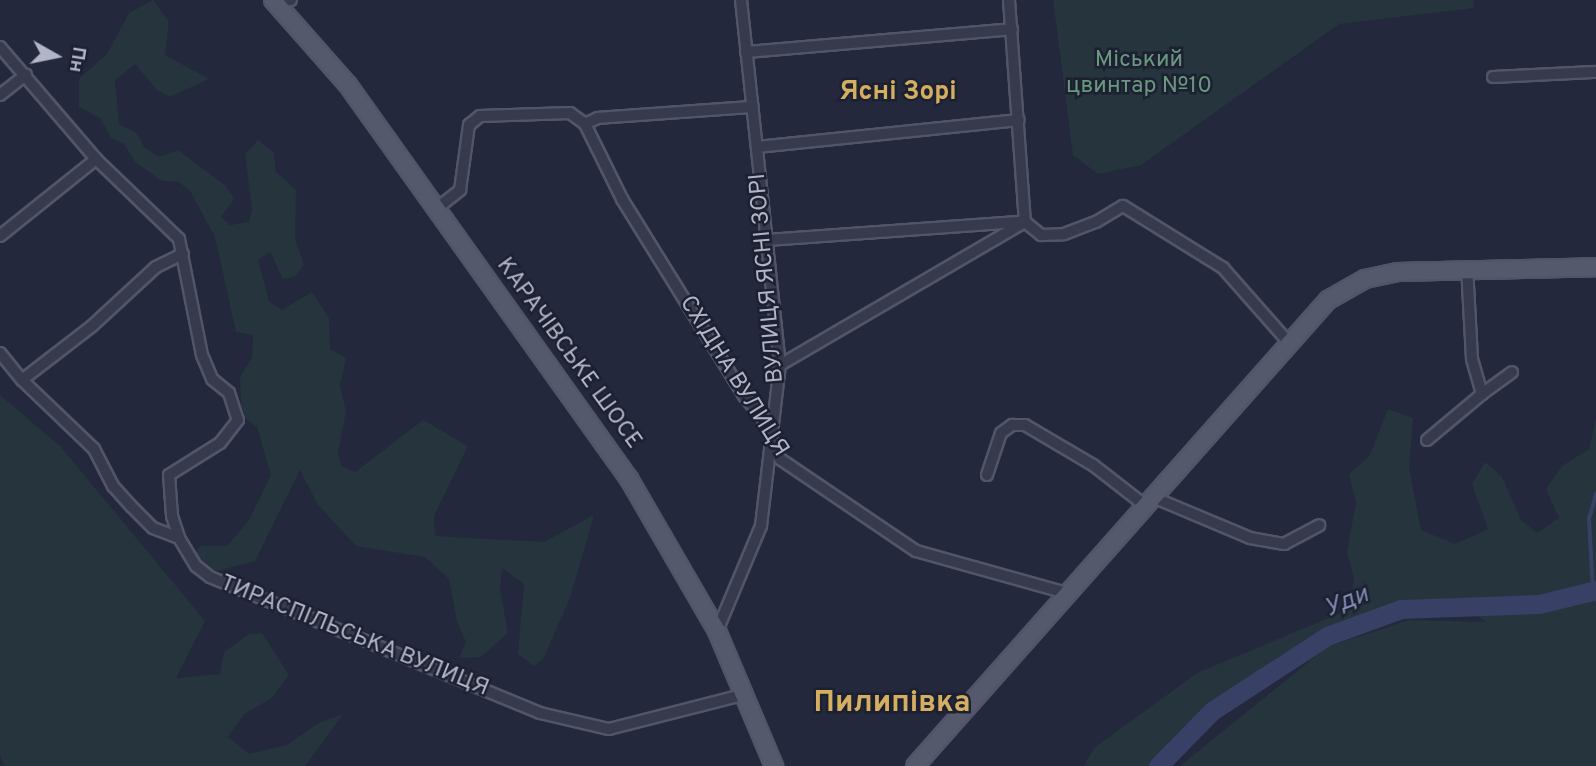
<!DOCTYPE html>
<meta charset="utf-8">
<style>
body{margin:0}
#map{position:relative;width:1596px;height:766px;overflow:hidden;background:#23283c;font-family:Overpass,sans-serif}
div>[style]{position:absolute}
.green>*{inset:0;background:#25343d}
.stream>*{height:3.5px;margin:-1.75px;padding:0 1.75px;transform-origin:1.75px;border-radius:1.75px;background:#384065}
.river>*{height:19px;margin:-9.5px;padding:0 9.5px;transform-origin:9.5px;border-radius:9.5px;background:#384065}
.roads{filter:drop-shadow(2px 0 #525567) drop-shadow(-2px 0 #525567) drop-shadow(0 2px #525567) drop-shadow(0 -2px #525567)}
.street>*{height:10px;margin:-5px;padding:0 5px;transform-origin:5px;border-radius:5px;background:#373a4c}
.primary>*{height:16px;margin:-8px;padding:0 8px;transform-origin:8px;border-radius:8px;background:#55596c}
span{translate:-50% -50%;white-space:nowrap;text-align:center;line-height:1.15;-webkit-text-stroke:5px #1c2031;paint-order:stroke}
.park-label{font-size:23px;color:#69987f}
.street-label{font-size:23px;color:#b2b5c7}
.water-label{font-size:24px;color:#818bb3;font-style:italic}
.quarter-label{font-size:26px;color:#d4ae61;font-weight:700}
.district-label{font-size:30px;color:#d4ae61;font-weight:700}
.north{position:absolute;left:21px;top:21px;width:70px;height:70px;-webkit-text-stroke:5px #1c2031;paint-order:stroke;rotate:99deg;font-size:19px;font-weight:700;line-height:28px;text-align:center;color:#b2b5c7}
.north::after{content:'';display:block;margin:auto;width:24px;height:32px;background:#b2b5c7;clip-path:polygon(50% 0,100% 100%,50% 72%,0 100%)}
</style>
<div id="map">
<div class="green">
<div style="clip-path:polygon(153px 0,169px 22px,165px 55px,209px 79px,170px 97px,157px 90px,135px 64px,115px 80px,119px 124px,137px 133px,144px 147px,159px 157px,178px 150px,226px 186px,234px 199px,221px 217px,230px 225px,249px 222px,252px 210px,245px 154px,258px 140px,274px 153px,276px 172px,296px 190px,295px 239px,304px 265px,294px 277px,283px 279px,270px 252px,258px 260px,269px 301px,282px 310px,312px 292px,329px 318px,330px 349px,346px 358px,340px 386px,346px 411px,338px 453px,341px 466px,355px 472px,423px 420px,468px 446px,434px 516px,435px 536px,544px 542px,594px 515px,570px 598px,543px 659px,534px 666px,518px 654px,524px 584px,502px 568px,500px 589px,508px 633px,481px 657px,459px 658px,466px 642px,457px 622px,449px 579px,425px 557px,356px 546px,318px 505px,300px 470px,255px 561px,217px 571px,203px 565px,195px 554px,200px 546px,227px 546px,249px 520px,271px 475px,257px 427px,246px 419px,241px 404px,240px 377px,252px 358px,253px 335px,236px 332px,215px 237px,190px 191px,179px 182px,162px 181px,135px 162px,124px 144px,111px 138px,100px 118px,79px 107px,79px 79px,107px 54px,129px 13px)"></div>
<div style="clip-path:polygon(1053px 0,1473px 0,1474px 8px,1339px 24px,1141px 165px,1098px 174px,1073px 155px)"></div>
<div style="clip-path:polygon(0 395px,61px 447px,205px 621px,176px 678px,220px 674px,224px 652px,249px 634px,262px 633px,289px 675px,272px 698px,244px 714px,228px 737px,249px 754px,287px 745px,317px 724px,343px 714px,305px 766px,4px 766px,0 755px)"></div>
<div style="clip-path:polygon(1388px 409px,1413px 418px,1409px 467px,1421px 530px,1455px 544px,1488px 529px,1472px 484px,1485px 462px,1502px 477px,1521px 520px,1537px 533px,1559px 518px,1546px 489px,1562px 466px,1589px 449px,1596px 419px,1596px 586px,1537px 600px,1403px 600px,1308px 638px,1223px 696px,1156px 766px,1084px 766px,1094px 748px,1197px 673px,1350px 609px,1354px 578px,1347px 552px,1356px 502px,1349px 474px,1370px 455px)"></div>
<div style="clip-path:polygon(1596px 594px,1596px 766px,1180px 766px,1327px 647px,1409px 620px,1486px 622px,1469px 610px,1543px 607px)"></div>
</div>
<div class="stream">
<div style="left:1593px;top:591px;width:72px;rotate:-93.2deg"></div>
<div style="left:1589px;top:519px;width:26px;rotate:-74deg"></div>
</div>
<div class="river">
<div style="left:1158px;top:766px;width:77px;rotate:-45.5deg"></div>
<div style="left:1212px;top:711px;width:137px;rotate:-33.1deg"></div>
<div style="left:1327px;top:636px;width:79px;rotate:-20deg"></div>
<div style="left:1401px;top:609px;width:138px;rotate:-2.1deg"></div>
<div style="left:1539px;top:604px;width:59px;rotate:-13.8deg"></div>
</div>
<div class="roads">
<div class="street">
<div style="left:1009px;top:0;width:223px;rotate:85.9deg"></div>
<div style="left:1025px;top:222px;width:21px;rotate:39deg"></div>
<div style="left:1041px;top:235px;width:23px;rotate:-2deg"></div>
<div style="left:1064px;top:234px;width:34px;rotate:-21deg"></div>
<div style="left:1096px;top:222px;width:31px;rotate:-31deg"></div>
<div style="left:1123px;top:206px;width:118px;rotate:31.8deg"></div>
<div style="left:1223px;top:268px;width:101px;rotate:48.6deg"></div>
<div style="left:275px;top:2px;width:16px;rotate:-7deg"></div>
<div style="left:0;top:47px;width:148px;rotate:49.4deg"></div>
<div style="left:96px;top:159px;width:115px;rotate:43.9deg"></div>
<div style="left:179px;top:239px;width:118px;rotate:78.8deg"></div>
<div style="left:202px;top:355px;width:26px;rotate:67deg"></div>
<div style="left:212px;top:379px;width:22px;rotate:39deg"></div>
<div style="left:229px;top:393px;width:28px;rotate:72deg"></div>
<div style="left:238px;top:420px;width:29px;rotate:128deg"></div>
<div style="left:220px;top:443px;width:60px;rotate:147.9deg"></div>
<div style="left:169px;top:475px;width:41px;rotate:85.8deg"></div>
<div style="left:172px;top:516px;width:23px;rotate:72deg"></div>
<div style="left:179px;top:538px;width:33px;rotate:59deg"></div>
<div style="left:196px;top:566px;width:18px;rotate:38deg"></div>
<div style="left:210px;top:577px;width:357px;rotate:22.4deg"></div>
<div style="left:540px;top:713px;width:71px;rotate:13.1deg"></div>
<div style="left:609px;top:729px;width:141px;rotate:-14.3deg"></div>
<div style="left:746px;top:52px;width:267px;rotate:-4.9deg"></div>
<div style="left:1493px;top:77px;width:103px;rotate:-2.8deg"></div>
<div style="left:0;top:95px;width:33px;rotate:-38deg"></div>
<div style="left:585px;top:124px;width:84px;rotate:63.7deg"></div>
<div style="left:622px;top:199px;width:232px;rotate:58.2deg"></div>
<div style="left:744px;top:396px;width:28px;rotate:49deg"></div>
<div style="left:762px;top:417px;width:46px;rotate:66.8deg"></div>
<div style="left:780px;top:459px;width:164px;rotate:34.1deg"></div>
<div style="left:916px;top:551px;width:160px;rotate:15.6deg"></div>
<div style="left:757px;top:147px;width:263px;rotate:-5.9deg"></div>
<div style="left:436px;top:209px;width:31px;rotate:-38deg"></div>
<div style="left:460px;top:190px;width:66px;rotate:-82.1deg"></div>
<div style="left:469px;top:125px;width:14px;rotate:-39deg"></div>
<div style="left:480px;top:116px;width:90px;rotate:-1.9deg"></div>
<div style="left:570px;top:113px;width:19px;rotate:36deg"></div>
<div style="left:585px;top:124px;width:14px;rotate:-25deg"></div>
<div style="left:598px;top:118px;width:155px;rotate:-4.1deg"></div>
<div style="left:0;top:236px;width:123px;rotate:-38.7deg"></div>
<div style="left:767px;top:240px;width:255px;rotate:-4.1deg"></div>
<div style="left:0;top:353px;width:35px;rotate:51deg"></div>
<div style="left:22px;top:380px;width:100px;rotate:43.8deg"></div>
<div style="left:94px;top:449px;width:42px;rotate:62.8deg"></div>
<div style="left:113px;top:486px;width:27px;rotate:48deg"></div>
<div style="left:131px;top:506px;width:31px;rotate:45deg"></div>
<div style="left:153px;top:528px;width:28px;rotate:21deg"></div>
<div style="left:780px;top:365px;width:284px;rotate:-30.3deg"></div>
<div style="left:22px;top:380px;width:88px;rotate:-37.6deg"></div>
<div style="left:92px;top:326px;width:87px;rotate:-42.7deg"></div>
<div style="left:156px;top:267px;width:30px;rotate:-26deg"></div>
<div style="left:1482px;top:394px;width:37px;rotate:-36deg"></div>
<div style="left:1427px;top:440px;width:72px;rotate:-39.9deg"></div>
<div style="left:1482px;top:394px;width:36px;rotate:-106deg"></div>
<div style="left:1472px;top:359px;width:91px;rotate:-93.1deg"></div>
<div style="left:987px;top:475px;width:44px;rotate:-71.6deg"></div>
<div style="left:1001px;top:433px;width:14px;rotate:-36deg"></div>
<div style="left:1012px;top:425px;width:13px"></div>
<div style="left:1025px;top:425px;width:79px;rotate:30.5deg"></div>
<div style="left:1093px;top:465px;width:68px;rotate:37.9deg"></div>
<div style="left:1155px;top:498px;width:103px;rotate:22.8deg"></div>
<div style="left:1250px;top:538px;width:35px;rotate:10deg"></div>
<div style="left:1284px;top:544px;width:40px;rotate:-28deg"></div>
<div style="left:717px;top:631px;width:114px;rotate:-67.3deg"></div>
<div style="left:761px;top:526px;width:162px;rotate:-83.3deg"></div>
<div style="left:780px;top:365px;width:367px;rotate:-96.1deg"></div>
</div>
<div class="primary">
<div style="left:273px;top:0;width:113px;rotate:48.6deg"></div>
<div style="left:348px;top:85px;width:484px;rotate:54.5deg"></div>
<div style="left:629px;top:479px;width:176px;rotate:59.9deg"></div>
<div style="left:717px;top:631px;width:147px;rotate:67.1deg"></div>
<div style="left:915px;top:766px;width:623px;rotate:-48.45deg"></div>
<div style="left:1328px;top:300px;width:43px;rotate:-29.6deg"></div>
<div style="left:1365px;top:279px;width:34px;rotate:-12deg"></div>
<div style="left:1398px;top:272px;width:198px;rotate:-1.4deg"></div>
</div>
</div>
<div class="park-label">
<span style="left:1139px;top:74px">Міський<br>цвинтар №10</span>
</div>
<div class="street-label">
<span style="left:768px;top:278px;rotate:-95deg">ВУЛИЦЯ ЯСНІ ЗОРІ</span>
<span style="left:568px;top:354px;rotate:54deg">КАРАЧІВСЬКЕ ШОСЕ</span>
<span style="left:733px;top:377px;rotate:58deg">СХІДНА ВУЛИЦЯ</span>
<span style="left:354px;top:637px;rotate:22deg">ТИРАСПІЛЬСЬКА ВУЛИЦЯ</span>
</div>
<div class="water-label">
<span style="left:1347px;top:603px;rotate:-21deg">Уди</span>
</div>
<div class="quarter-label">
<span style="left:898px;top:93px">Ясні Зорі</span>
</div>
<div class="district-label">
<span style="left:892px;top:704px">Пилипівка</span>
</div>
<div class="north">Пн</div>
</div>
